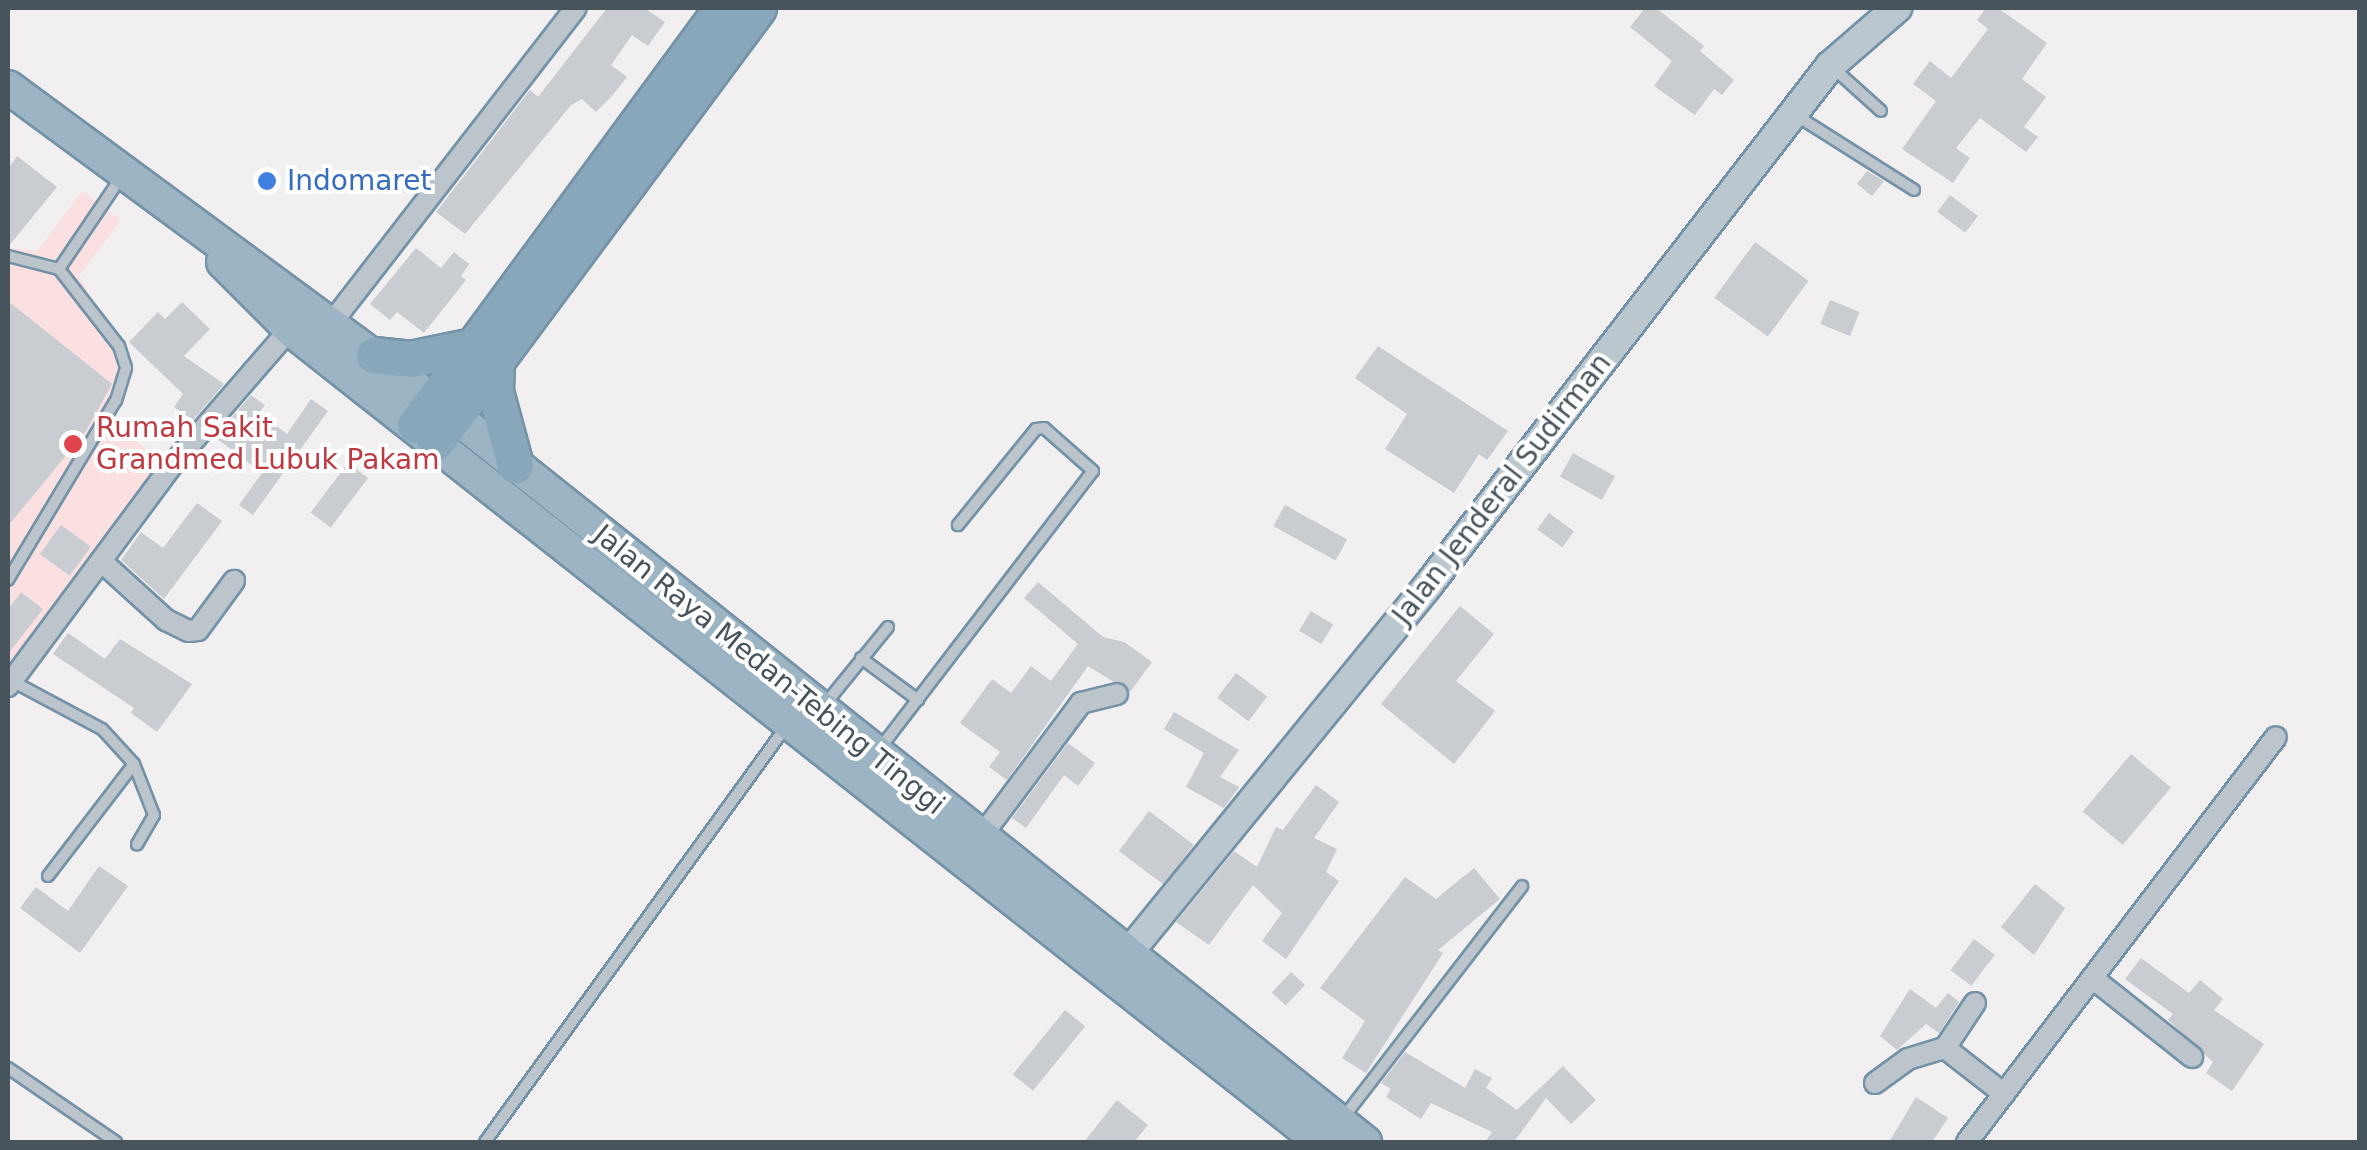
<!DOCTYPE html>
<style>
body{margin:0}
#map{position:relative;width:2367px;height:1150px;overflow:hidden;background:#f1efef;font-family:"DejaVu Sans",sans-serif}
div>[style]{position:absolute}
.medical>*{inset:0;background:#fae0e1}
.building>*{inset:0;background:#c9ccd1;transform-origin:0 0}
.roads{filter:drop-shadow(2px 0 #7492a7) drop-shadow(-2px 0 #7492a7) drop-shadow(0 2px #7492a7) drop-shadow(0 -2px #7492a7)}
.service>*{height:10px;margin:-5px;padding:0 5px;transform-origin:5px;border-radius:5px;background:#bbc5cb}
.minor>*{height:20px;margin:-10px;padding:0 10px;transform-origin:10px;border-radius:10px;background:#bbc5cb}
.secondary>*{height:28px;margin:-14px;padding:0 14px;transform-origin:14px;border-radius:14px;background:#bbc7cf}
.trunk>*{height:32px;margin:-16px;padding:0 16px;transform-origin:16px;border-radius:16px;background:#9cb4c4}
.motorway>*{height:35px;margin:-17.5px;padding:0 17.5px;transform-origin:17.5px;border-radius:17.5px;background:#89a7bb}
.dots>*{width:28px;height:28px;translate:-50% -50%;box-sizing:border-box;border:5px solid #fff;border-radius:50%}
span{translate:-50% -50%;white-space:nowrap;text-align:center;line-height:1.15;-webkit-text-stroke:8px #fff;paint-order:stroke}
.shop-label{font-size:28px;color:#366cbe}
.left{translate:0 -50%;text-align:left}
.health-label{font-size:28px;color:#be3a42}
.street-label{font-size:28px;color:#47545b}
.frame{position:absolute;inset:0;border:10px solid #47545b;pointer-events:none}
</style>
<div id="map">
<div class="medical">
<div style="clip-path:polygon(82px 191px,121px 220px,79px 276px,133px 372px,114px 423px,164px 464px,8px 680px,8px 248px,37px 251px)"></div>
</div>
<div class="building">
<div style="clip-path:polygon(607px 8px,644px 8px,665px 22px,648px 46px,632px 35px,611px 65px,627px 77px,612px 96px,596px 112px,582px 99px,571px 105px,465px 234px,436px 212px,530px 90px,538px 97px)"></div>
<div style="clip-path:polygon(1645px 8px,1656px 8px,1704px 46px,1700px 51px,1734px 80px,1722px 95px,1714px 89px,1695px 115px,1654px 86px,1672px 61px,1630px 27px)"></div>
<div style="clip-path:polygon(1986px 8px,1998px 8px,2047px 43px,2022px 79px,2046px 97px,2024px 127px,2038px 137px,2026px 152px,1980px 118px,1956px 148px,1970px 158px,1953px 183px,1902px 149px,1936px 101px,1913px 84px,1930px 61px,1951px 78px,1988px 29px,1977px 20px)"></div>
<div style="clip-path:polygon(17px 156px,57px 187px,8px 247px,8px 169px)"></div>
<div style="clip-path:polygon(1867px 171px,1884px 181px,1872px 196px,1857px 184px)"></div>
<div style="left:1950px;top:195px;width:35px;height:21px;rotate:37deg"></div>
<div style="left:1755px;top:242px;width:66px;height:69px;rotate:36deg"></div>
<div style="clip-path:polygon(416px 248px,441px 268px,454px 252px,469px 264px,461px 276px,466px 280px,424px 333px,397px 312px,390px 320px,370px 304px)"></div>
<div style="left:1830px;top:300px;width:32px;height:26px;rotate:22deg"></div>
<div style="clip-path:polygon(8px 301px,112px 384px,86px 431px,8px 526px)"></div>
<div style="clip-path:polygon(182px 302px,210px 329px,184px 356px,224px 384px,193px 420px,174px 407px,183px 394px,129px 342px,158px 312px,165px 319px)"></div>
<div style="clip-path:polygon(1378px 346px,1508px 431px,1487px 460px,1479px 454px,1454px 493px,1385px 449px,1407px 414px,1355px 378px)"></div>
<div style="clip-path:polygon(251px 395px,265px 405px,259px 413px,287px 434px,311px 399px,328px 411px,253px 515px,239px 505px,262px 473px,215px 437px)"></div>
<div style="left:1573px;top:453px;width:48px;height:27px;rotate:29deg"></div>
<div style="left:348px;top:463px;width:25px;height:62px;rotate:37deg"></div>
<div style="clip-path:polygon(197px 503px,222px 521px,164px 599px,121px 560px,141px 532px,163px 548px)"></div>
<div style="left:1285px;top:505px;width:71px;height:24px;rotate:29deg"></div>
<div style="left:1549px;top:513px;width:31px;height:20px;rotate:36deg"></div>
<div style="left:61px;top:525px;width:37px;height:36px;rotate:36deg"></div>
<div style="clip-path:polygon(1038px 582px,1103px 637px,1124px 642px,1152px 662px,1130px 692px,1088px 666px,1007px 780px,989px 767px,1000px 752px,960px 723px,992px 679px,1011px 693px,1031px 666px,1051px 681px,1078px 644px,1024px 598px)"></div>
<div style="clip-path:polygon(21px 592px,43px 609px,8px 654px,8px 609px)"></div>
<div style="clip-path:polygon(1460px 606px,1494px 634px,1456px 681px,1495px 711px,1454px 764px,1381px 704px)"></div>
<div style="left:1311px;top:611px;width:26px;height:23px;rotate:31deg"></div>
<div style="clip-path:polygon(68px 633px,105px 659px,120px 639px,192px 684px,157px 732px,131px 713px,134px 708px,53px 654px)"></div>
<div style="left:1236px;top:673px;width:39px;height:31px;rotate:37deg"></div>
<div style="clip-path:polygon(1174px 712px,1239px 750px,1220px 777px,1239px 787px,1224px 808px,1186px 787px,1204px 753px,1164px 729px)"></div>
<div style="clip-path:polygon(1068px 743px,1095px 763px,1078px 786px,1064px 775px,1026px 828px,1012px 818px)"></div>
<div style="left:2131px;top:754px;width:52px;height:75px;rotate:40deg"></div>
<div style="clip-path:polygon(1316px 785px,1339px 802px,1314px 838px,1337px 849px,1326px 872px,1339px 881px,1286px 959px,1262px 941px,1282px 913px,1253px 885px,1209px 945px,1176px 922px,1234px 851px,1257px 867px,1276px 827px,1283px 830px)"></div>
<div style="left:1149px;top:811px;width:56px;height:50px;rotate:37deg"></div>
<div style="clip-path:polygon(99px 866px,128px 886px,80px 953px,20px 908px,36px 887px,68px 911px)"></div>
<div style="clip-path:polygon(1474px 868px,1500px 899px,1438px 950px,1443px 953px,1366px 1073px,1342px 1058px,1365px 1021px,1320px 988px,1405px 877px,1436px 899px)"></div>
<div style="clip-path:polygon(2035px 884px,2065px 908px,2034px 955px,2001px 927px)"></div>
<div style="left:1974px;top:939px;width:26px;height:39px;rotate:37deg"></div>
<div style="clip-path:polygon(2141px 958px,2189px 993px,2200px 980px,2223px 999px,2214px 1010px,2264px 1044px,2232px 1091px,2206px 1073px,2213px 1062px,2168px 1020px,2173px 1014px,2125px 979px)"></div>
<div style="left:1291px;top:972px;width:19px;height:28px;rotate:43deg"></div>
<div style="clip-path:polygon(1910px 989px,1936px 1008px,1948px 993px,1959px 1002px,1939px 1033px,1926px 1024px,1897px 1050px,1880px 1036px)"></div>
<div style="left:1065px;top:1010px;width:26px;height:83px;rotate:39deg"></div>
<div style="clip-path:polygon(1405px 1052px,1465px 1088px,1475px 1069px,1492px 1078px,1486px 1088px,1517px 1110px,1563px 1066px,1596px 1100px,1571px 1124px,1546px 1098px,1514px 1142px,1485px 1142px,1492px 1132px,1431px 1103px,1421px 1119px,1386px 1097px,1391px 1089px,1381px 1083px)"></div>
<div style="clip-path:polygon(1916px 1097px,1948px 1118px,1932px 1142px,1889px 1142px)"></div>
<div style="clip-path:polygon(1117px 1100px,1148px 1125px,1134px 1142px,1084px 1142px)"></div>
</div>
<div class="roads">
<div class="service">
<div style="left:1831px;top:66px;width:67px;rotate:42deg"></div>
<div style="left:1794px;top:114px;width:142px;rotate:32.3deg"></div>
<div style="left:8px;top:256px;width:53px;rotate:14.3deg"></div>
<div style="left:59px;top:269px;width:98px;rotate:52.1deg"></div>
<div style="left:119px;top:346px;width:23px;rotate:72deg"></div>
<div style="left:126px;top:368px;width:34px;rotate:107deg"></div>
<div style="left:116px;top:400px;width:210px;rotate:121deg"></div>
<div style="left:59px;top:269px;width:112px;rotate:-55.9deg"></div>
<div style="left:861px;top:658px;width:71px;rotate:36.4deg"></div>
<div style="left:12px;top:681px;width:102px;rotate:28.1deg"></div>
<div style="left:102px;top:729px;width:47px;rotate:47.6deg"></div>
<div style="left:134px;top:764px;width:55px;rotate:68.6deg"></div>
<div style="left:154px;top:815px;width:34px;rotate:120deg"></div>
<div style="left:826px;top:703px;width:98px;rotate:-50.8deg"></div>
<div style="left:881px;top:747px;width:348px;rotate:-52.5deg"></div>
<div style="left:1093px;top:471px;width:65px;rotate:-138.7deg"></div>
<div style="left:1044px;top:428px;width:8px;rotate:173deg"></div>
<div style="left:1036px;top:429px;width:124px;rotate:129.1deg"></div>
<div style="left:48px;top:876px;width:141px;rotate:-52.5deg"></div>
<div style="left:8px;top:1068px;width:131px;rotate:34.4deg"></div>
<div style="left:1343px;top:1118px;width:293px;rotate:-52.3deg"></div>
<div style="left:485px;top:1142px;width:511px;rotate:-54.07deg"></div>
</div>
<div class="minor">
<div style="left:333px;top:321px;width:396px;rotate:-52.2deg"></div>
<div style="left:101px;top:561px;width:88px;rotate:42.2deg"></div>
<div style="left:166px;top:620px;width:25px;rotate:26deg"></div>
<div style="left:189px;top:631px;width:9px;rotate:-6deg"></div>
<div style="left:198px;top:630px;width:61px;rotate:-53.7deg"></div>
<div style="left:8px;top:686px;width:277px;rotate:-53.4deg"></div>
<div style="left:173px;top:464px;width:179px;rotate:-49.1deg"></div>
<div style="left:980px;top:838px;width:169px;rotate:-53.2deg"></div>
<div style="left:1081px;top:703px;width:37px;rotate:-14deg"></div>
<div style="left:2095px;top:980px;width:124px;rotate:38.4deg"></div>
<div style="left:1945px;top:1048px;width:54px;rotate:-56.3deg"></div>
<div style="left:1875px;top:1083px;width:41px;rotate:-36deg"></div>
<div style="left:1908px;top:1059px;width:39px;rotate:-17deg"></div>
<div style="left:1945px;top:1048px;width:75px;rotate:37.9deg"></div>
<div style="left:1967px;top:1142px;width:509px;rotate:-52.66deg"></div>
</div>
<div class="secondary">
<div style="left:1117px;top:967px;width:495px;rotate:-50.8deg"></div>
<div style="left:1430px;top:583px;width:654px;rotate:-52.27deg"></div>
<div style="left:1830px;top:66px;width:89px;rotate:-40.9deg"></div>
</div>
<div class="trunk">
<div style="left:8px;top:87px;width:556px;rotate:36.38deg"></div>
<div style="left:456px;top:417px;width:1163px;rotate:38.58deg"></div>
<div style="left:223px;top:262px;width:95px;rotate:45deg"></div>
<div style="left:290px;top:329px;width:1313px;rotate:38.26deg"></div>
</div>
<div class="motorway">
<div style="left:374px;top:355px;width:36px;rotate:6deg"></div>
<div style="left:410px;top:359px;width:68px;rotate:-11.8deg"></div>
<div style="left:496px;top:361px;width:30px;rotate:92deg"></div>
<div style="left:495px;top:391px;width:77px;rotate:74.9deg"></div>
<div style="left:415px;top:425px;width:518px;rotate:-53.64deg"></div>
<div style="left:435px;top:443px;width:542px;rotate:-53.41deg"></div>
</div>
</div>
<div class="dots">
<div style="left:267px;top:181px;background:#3f7fe0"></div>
<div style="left:73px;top:444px;background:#e0444e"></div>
</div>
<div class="shop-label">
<span class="left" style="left:287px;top:181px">Indomaret</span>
</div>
<div class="health-label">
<span class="left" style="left:96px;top:444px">Rumah Sakit<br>Grandmed Lubuk Pakam</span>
</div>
<div class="street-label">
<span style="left:1502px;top:489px;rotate:-52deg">Jalan Jenderal Sudirman</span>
<span style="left:769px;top:670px;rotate:39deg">Jalan Raya Medan-Tebing Tinggi</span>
</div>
<div class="frame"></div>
</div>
